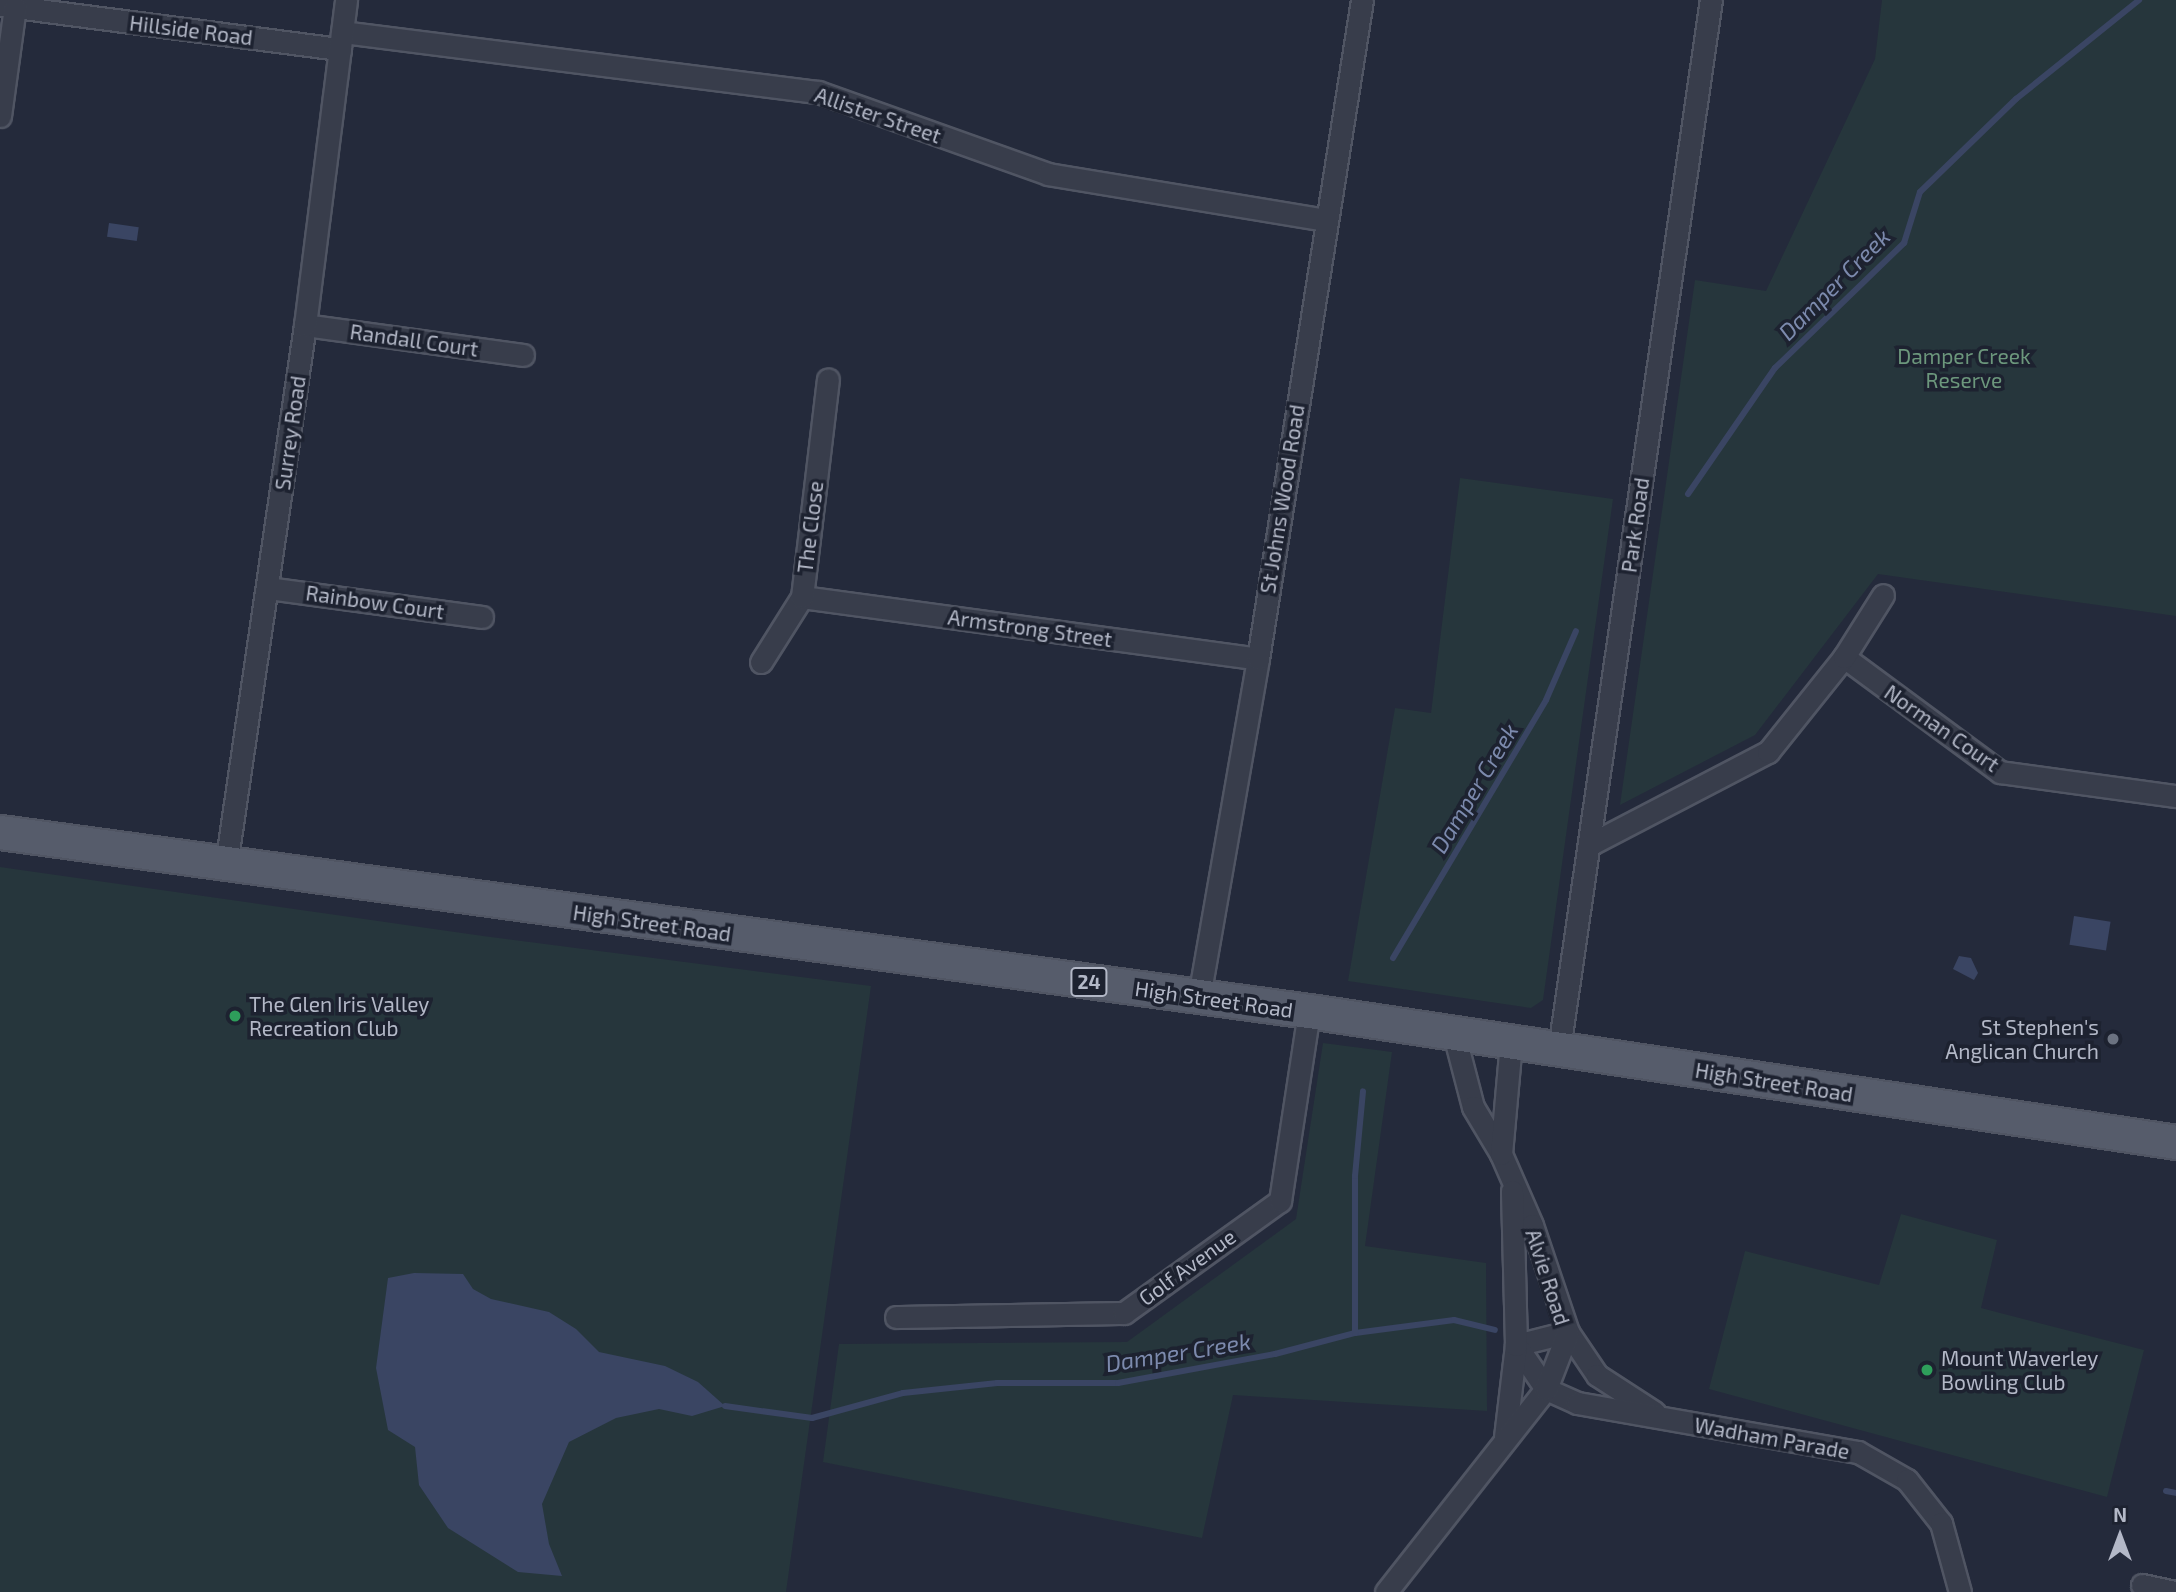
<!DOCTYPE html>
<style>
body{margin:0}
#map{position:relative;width:2176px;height:1592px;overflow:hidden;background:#242a3b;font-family:"Exo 2",sans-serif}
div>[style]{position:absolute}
.green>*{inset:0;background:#26363c}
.water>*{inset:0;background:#3a4563;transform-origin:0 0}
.stream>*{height:6px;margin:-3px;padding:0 3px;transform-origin:3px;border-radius:3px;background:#3a4563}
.roads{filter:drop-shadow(2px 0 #505563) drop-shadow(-2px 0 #505563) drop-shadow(0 2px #505563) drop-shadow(0 -2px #505563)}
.minor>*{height:21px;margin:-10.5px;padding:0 10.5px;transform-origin:10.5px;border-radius:10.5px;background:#383d4b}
.primary>*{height:33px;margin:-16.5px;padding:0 16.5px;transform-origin:16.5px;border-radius:16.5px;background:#565c6b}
.dots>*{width:19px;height:19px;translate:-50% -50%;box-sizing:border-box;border:4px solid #1d2230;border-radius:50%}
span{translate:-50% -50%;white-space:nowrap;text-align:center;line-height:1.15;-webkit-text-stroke:7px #1d2230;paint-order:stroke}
.shield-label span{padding:2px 5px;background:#1d2230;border:2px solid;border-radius:5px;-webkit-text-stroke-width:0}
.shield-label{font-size:19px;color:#b3b8c7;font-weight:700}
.street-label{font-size:21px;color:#b3b8c7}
.park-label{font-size:21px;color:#6c977c}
.poi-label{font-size:21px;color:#b3b8c7}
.left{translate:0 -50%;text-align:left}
.right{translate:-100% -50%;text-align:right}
.water-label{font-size:23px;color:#7c8aad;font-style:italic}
.north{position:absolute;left:2085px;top:1501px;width:70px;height:70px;-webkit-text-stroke:5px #1d2230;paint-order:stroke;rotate:0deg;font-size:19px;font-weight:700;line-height:28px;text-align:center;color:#b3b8c7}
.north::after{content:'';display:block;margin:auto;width:24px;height:32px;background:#b3b8c7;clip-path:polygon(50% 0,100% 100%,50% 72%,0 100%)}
</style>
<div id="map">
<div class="green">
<div style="clip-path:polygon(1882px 0,2176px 0,2176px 616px,1878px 574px,1755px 735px,1620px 805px,1695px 280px,1766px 291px,1875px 59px)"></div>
<div style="clip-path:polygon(1460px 478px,1613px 499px,1543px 1000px,1531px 1008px,1348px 981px,1395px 708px,1431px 713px)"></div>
<div style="clip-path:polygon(0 867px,483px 936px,871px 986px,786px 1592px,0 1592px)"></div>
<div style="clip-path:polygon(1323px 1043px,1392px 1052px,1365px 1246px,1486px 1263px,1487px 1411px,1233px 1395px,1202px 1538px,823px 1462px,839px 1344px,1127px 1342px,1296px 1219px)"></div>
<div style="clip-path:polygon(1901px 1214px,1997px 1240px,1981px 1308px,2144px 1350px,2107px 1497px,1709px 1389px,1745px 1251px,1879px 1285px)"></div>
</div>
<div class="water">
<div style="left:109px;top:223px;width:30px;height:14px;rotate:8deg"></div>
<div style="left:2074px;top:916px;width:37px;height:29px;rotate:9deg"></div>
<div style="clip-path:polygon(1959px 956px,1971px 958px,1978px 973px,1974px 980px,1953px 969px)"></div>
<div style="clip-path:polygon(414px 1273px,463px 1274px,473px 1289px,491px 1299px,549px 1312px,576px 1329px,599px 1352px,665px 1366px,698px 1382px,725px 1406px,692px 1416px,659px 1409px,616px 1418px,569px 1442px,542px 1504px,549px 1544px,562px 1576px,518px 1572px,448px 1528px,419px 1485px,415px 1447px,388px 1430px,376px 1368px,388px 1278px)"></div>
</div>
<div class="stream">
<div style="left:1688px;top:494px;width:153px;rotate:-55.4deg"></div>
<div style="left:1775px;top:368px;width:180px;rotate:-44.1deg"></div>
<div style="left:1904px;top:243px;width:53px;rotate:-72.6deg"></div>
<div style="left:1920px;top:192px;width:134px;rotate:-44.1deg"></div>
<div style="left:2016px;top:99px;width:158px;rotate:-38.8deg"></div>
<div style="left:1393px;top:958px;width:300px;rotate:-59.3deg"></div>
<div style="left:1546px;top:700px;width:75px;rotate:-66.5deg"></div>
<div style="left:1355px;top:1333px;width:100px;rotate:-7.5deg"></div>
<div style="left:1454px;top:1320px;width:42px;rotate:13.7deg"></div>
<div style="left:725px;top:1406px;width:88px;rotate:7.9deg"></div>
<div style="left:812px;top:1418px;width:94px;rotate:-15.4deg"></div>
<div style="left:903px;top:1393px;width:95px;rotate:-6.1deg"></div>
<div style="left:997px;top:1383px;width:121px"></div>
<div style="left:1118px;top:1383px;width:160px;rotate:-10.5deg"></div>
<div style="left:1275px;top:1354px;width:83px;rotate:-14.7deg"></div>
<div style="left:1355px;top:1333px;width:157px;rotate:-90deg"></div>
<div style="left:1355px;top:1176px;width:85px;rotate:-84.6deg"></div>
<div style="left:2166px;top:1491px;width:10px;rotate:11deg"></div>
</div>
<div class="roads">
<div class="minor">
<div style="left:0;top:5px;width:343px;rotate:7.4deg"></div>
<div style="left:342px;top:32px;width:480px;rotate:7.2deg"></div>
<div style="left:818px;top:92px;width:244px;rotate:19.6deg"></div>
<div style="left:1048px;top:174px;width:281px;rotate:9.4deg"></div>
<div style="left:0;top:116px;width:110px;rotate:-82.2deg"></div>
<div style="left:305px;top:325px;width:220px;rotate:7.8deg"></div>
<div style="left:268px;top:588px;width:216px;rotate:7.7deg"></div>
<div style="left:802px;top:597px;width:460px;rotate:7.7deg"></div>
<div style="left:1844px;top:657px;width:194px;rotate:36.4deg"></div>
<div style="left:2000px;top:772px;width:178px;rotate:7.8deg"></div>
<div style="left:761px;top:662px;width:77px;rotate:-57.8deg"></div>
<div style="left:802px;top:597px;width:219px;rotate:-83.2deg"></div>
<div style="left:1589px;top:845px;width:202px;rotate:-27.5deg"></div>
<div style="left:1768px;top:752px;width:122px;rotate:-51.3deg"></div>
<div style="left:1844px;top:657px;width:73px;rotate:-57.8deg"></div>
<div style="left:226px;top:865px;width:546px;rotate:-81.68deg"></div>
<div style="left:305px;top:325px;width:328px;rotate:-82.8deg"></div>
<div style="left:1199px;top:997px;width:343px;rotate:-80.1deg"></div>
<div style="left:1258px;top:659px;width:667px;rotate:-81.03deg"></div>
<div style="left:1454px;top:1034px;width:75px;rotate:75.4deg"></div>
<div style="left:1473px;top:1107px;width:55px;rotate:59.2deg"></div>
<div style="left:1501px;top:1154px;width:77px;rotate:66.4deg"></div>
<div style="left:1532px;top:1225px;width:113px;rotate:71.4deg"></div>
<div style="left:1568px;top:1332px;width:52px;rotate:56deg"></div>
<div style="left:1597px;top:1375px;width:68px;rotate:33deg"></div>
<div style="left:1559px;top:1049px;width:1060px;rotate:-81.76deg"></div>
<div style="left:1501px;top:1154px;width:112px;rotate:-84.9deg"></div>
<div style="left:896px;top:1317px;width:228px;rotate:-1deg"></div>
<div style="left:1124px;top:1313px;width:192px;rotate:-35.7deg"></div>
<div style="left:1280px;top:1201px;width:192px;rotate:-81.3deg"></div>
<div style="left:1568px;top:1332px;width:54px;rotate:166deg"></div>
<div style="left:1516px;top:1345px;width:53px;rotate:55.7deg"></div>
<div style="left:1546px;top:1389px;width:34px;rotate:24deg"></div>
<div style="left:1577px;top:1403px;width:285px;rotate:9.9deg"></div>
<div style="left:1858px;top:1452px;width:56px;rotate:29.7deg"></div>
<div style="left:1907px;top:1480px;width:55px;rotate:51.7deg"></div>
<div style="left:1941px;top:1523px;width:72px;rotate:74.6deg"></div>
<div style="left:1505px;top:1437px;width:93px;rotate:-83.2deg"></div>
<div style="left:1516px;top:1345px;width:154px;rotate:-91.5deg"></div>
<div style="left:2142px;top:1585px;width:35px;rotate:12deg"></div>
<div style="left:1386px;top:1592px;width:258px;rotate:-51.8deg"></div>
<div style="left:1546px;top:1389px;width:61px;rotate:-68.9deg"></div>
</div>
<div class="primary">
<div style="left:0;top:832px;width:1321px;rotate:7.79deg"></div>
<div style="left:1309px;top:1011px;width:877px;rotate:8.59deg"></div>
</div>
</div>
<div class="dots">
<div style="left:235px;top:1016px;background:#2e9e5b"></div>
<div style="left:2113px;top:1039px;background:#6b7280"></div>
<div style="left:1927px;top:1370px;background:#2e9e5b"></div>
</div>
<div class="shield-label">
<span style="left:1089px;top:982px">24</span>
</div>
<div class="street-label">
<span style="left:191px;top:30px;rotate:7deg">Hillside Road</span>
<span style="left:878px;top:115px;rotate:19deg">Allister Street</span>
<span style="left:414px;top:340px;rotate:8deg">Randall Court</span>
<span style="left:290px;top:433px;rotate:-82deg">Surrey Road</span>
<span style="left:1282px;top:499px;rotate:-81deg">St Johns Wood Road</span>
<span style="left:1635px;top:525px;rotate:-82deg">Park Road</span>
<span style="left:810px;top:527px;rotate:-83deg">The Close</span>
<span style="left:375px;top:602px;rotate:8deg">Rainbow Court</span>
<span style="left:1030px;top:628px;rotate:8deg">Armstrong Street</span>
<span style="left:1942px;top:728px;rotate:35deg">Norman Court</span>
<span style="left:652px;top:923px;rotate:8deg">High Street Road</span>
<span style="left:1214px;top:999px;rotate:8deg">High Street Road</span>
<span style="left:1774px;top:1082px;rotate:9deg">High Street Road</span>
<span style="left:1187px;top:1267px;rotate:-36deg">Golf Avenue</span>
<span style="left:1548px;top:1277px;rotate:72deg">Alvie Road</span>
<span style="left:1772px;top:1438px;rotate:10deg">Wadham Parade</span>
</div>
<div class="park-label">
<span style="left:1964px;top:368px">Damper Creek<br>Reserve</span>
</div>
<div class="poi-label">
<span class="left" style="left:249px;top:1016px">The Glen Iris Valley<br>Recreation Club</span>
<span class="right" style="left:2099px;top:1039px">St Stephen's<br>Anglican Church</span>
<span class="left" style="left:1941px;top:1370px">Mount Waverley<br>Bowling Club</span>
</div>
<div class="water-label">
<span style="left:1834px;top:284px;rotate:-45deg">Damper Creek</span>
<span style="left:1474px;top:788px;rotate:-59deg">Damper Creek</span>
<span style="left:1178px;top:1352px;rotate:-9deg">Damper Creek</span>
</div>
<div class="north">N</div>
</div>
